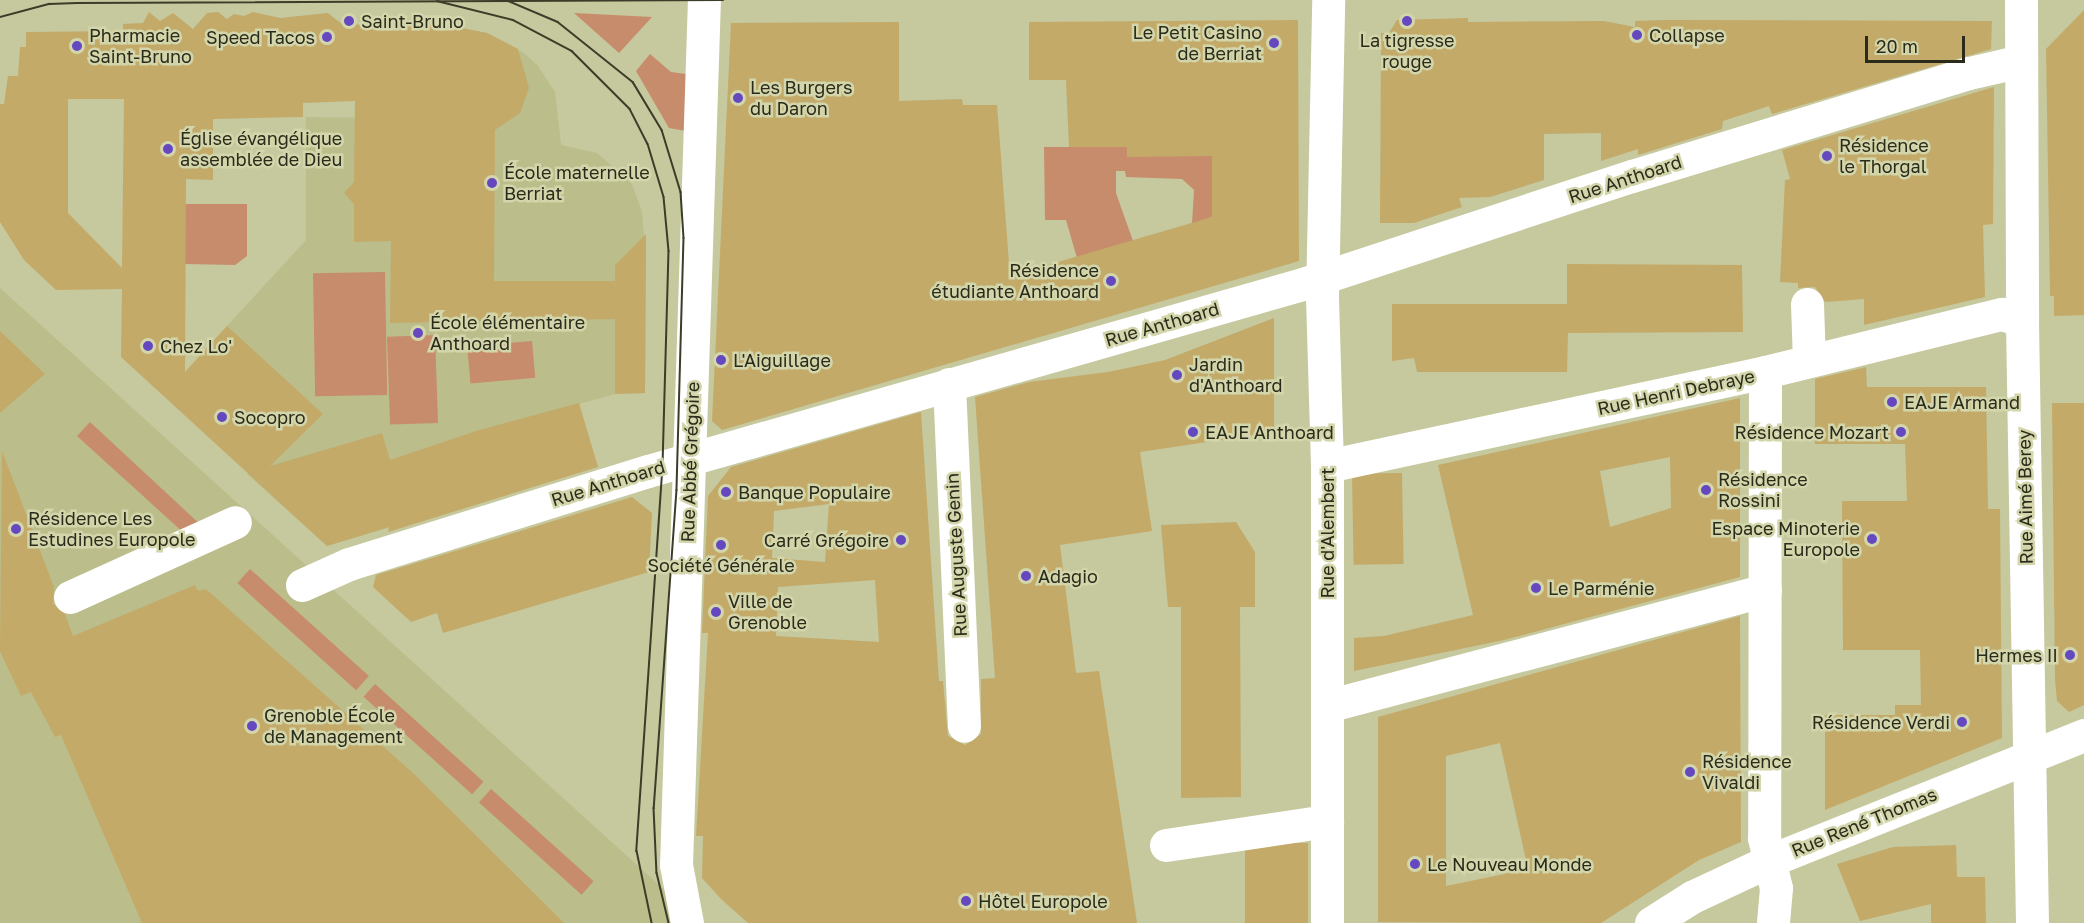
<!DOCTYPE html>
<meta charset="utf-8">
<style>
body{margin:0}
#map{position:relative;width:2084px;height:923px;overflow:hidden;background:#c6c89e;font-family:"Golos Text",sans-serif}
div>[style]{position:absolute}
.built>*{inset:0;background:#bbbd8b}
.green>*{inset:0;background:#c78c6b;transform-origin:0 0}
.building>*{inset:0;background:#c3aa69;transform-origin:0 0}
.minor>*{height:33px;margin:-16.5px;padding:0 16.5px;transform-origin:16.5px;border-radius:16.5px;background:#fff}
.tram>*{height:1.5px;margin:-0.75px;padding:0 0.75px;transform-origin:0.75px;border-radius:0.75px;background:#3c3c29}
.dots>*{width:16px;height:16px;translate:-50% -50%;box-sizing:border-box;border:3px solid #d3d5aa;border-radius:50%}
span{translate:-50% -50%;white-space:nowrap;text-align:center;line-height:1.15;-webkit-text-stroke:5px #d3d5aa;paint-order:stroke}
.poi-label{font-size:18px;color:#2b2b1b}
.left{translate:0 -50%;text-align:left}
.right{translate:-100% -50%;text-align:right}
.street-label{font-size:18px;color:#2b2b1b}
.scale{position:absolute;left:1865px;top:36px;width:100px;height:27px;box-sizing:border-box;border:3px solid #2b2b1b;border-top:0;padding-left:8px;font-size:18px;line-height:21px;white-space:nowrap;color:#2b2b1b;-webkit-text-stroke:4px #d3d5aa;paint-order:stroke}
</style>
<div id="map">
<div class="built">
<div style="clip-path:polygon(441px 25px,487px 33px,525px 54px,538px 66px,555px 92px,561px 145px,597px 153px,632px 184px,642px 212px,646px 258px,645px 393px,615px 394px,579px 404px,597px 466px,327px 546px,247px 474px,281px 436px,197px 359px,306px 240px,306px 117px,390px 118px)"></div>
<div style="clip-path:polygon(0 288px,701px 923px,0 923px)"></div>
</div>
<div class="green">
<div style="clip-path:polygon(574px 13px,652px 17px,619px 53px)"></div>
<div style="clip-path:polygon(650px 54px,671px 72px,686px 74px,686px 131px,669px 128px,636px 71px)"></div>
<div style="clip-path:polygon(1044px 147px,1127px 147px,1214px 155px,1212px 217px,1192px 224px,1194px 190px,1182px 179px,1126px 177px,1125px 171px,1116px 171px,1116px 193px,1133px 241px,1077px 258px,1066px 220px,1045px 220px)"></div>
<div style="clip-path:polygon(185px 204px,247px 204px,247px 256px,235px 265px,185px 264px)"></div>
<div style="left:385px;top:272px;width:123px;height:72px;rotate:89deg"></div>
<div style="left:435px;top:335px;width:88px;height:48px;rotate:88deg"></div>
<div style="left:532px;top:341px;width:37px;height:65px;rotate:85deg"></div>
<div style="clip-path:polygon(90px 422px,203px 527px,185px 534px,77px 436px)"></div>
<div style="left:250px;top:569px;width:160px;height:19px;rotate:42deg"></div>
<div style="left:375px;top:684px;width:146px;height:17px;rotate:42deg"></div>
<div style="left:491px;top:789px;width:138px;height:18px;rotate:42deg"></div>
</div>
<div class="building">
<div style="clip-path:polygon(2084px 10px,2084px 315px,2054px 316px,2054px 296px,2050px 296px,2046px 49px)"></div>
<div style="clip-path:polygon(evenodd,149px 12px,160px 21px,173px 13px,193px 29px,207px 13px,218px 12px,227px 19px,234px 14px,244px 16px,253px 12px,280px 18px,328px 13px,343px 25px,432px 22px,487px 33px,518px 49px,529px 88px,520px 113px,495px 130px,494px 281px,615px 281px,615px 265px,646px 234px,645px 393px,615px 394px,615px 319px,390px 323px,391px 241px,354px 242px,354px 204px,344px 193px,354px 182px,355px 101px,303px 103px,303px 117px,213px 119px,213px 180px,186px 179px,185px 372px,227px 326px,323px 414px,270px 466px,382px 433px,390px 460px,479px 430px,579px 403px,598px 467px,388px 532px,389px 527px,327px 546px,121px 357px,122px 289px,56px 290px,24px 260px,0 222px,0 104px,4px 104px,8px 76px,18px 76px,20px 47px,26px 47px,26px 32px,123px 31px,123px 24px,143px 23px,149px 12px,68px 99px,124px 99px,122px 268px,68px 213px,68px 99px)"></div>
<div style="clip-path:polygon(1468px 18px,1468px 22px,1604px 21px,1635px 27px,1635px 21px,1665px 20px,1992px 21px,1991px 49px,1772px 114px,1769px 106px,1723px 121px,1722px 129px,1638px 155px,1638px 149px,1601px 161px,1601px 133px,1544px 134px,1544px 180px,1490px 197px,1459px 198px,1462px 207px,1414px 223px,1380px 223px,1381px 33px,1389px 33px,1397px 20px)"></div>
<div style="clip-path:polygon(1298px 20px,1299px 261px,722px 430px,712px 421px,731px 23px,899px 22px,899px 101px,962px 99px,963px 105px,997px 105px,1010px 276px,1212px 217px,1212px 156px,1127px 157px,1127px 147px,1069px 147px,1066px 80px,1029px 80px,1029px 22px)"></div>
<div style="clip-path:polygon(1994px 87px,1993px 224px,1983px 225px,1985px 297px,1864px 325px,1864px 299px,1825px 302px,1815px 287px,1798px 288px,1798px 283px,1780px 282px,1785px 180px,1790px 179px,1782px 150px)"></div>
<div style="clip-path:polygon(1567px 264px,1742px 265px,1743px 332px,1568px 333px,1567px 372px,1417px 372px,1414px 358px,1392px 361px,1392px 304px,1567px 304px)"></div>
<div style="clip-path:polygon(evenodd,1274px 318px,1274px 432px,1140px 452px,1152px 531px,1060px 545px,1076px 673px,1099px 671px,1137px 923px,748px 923px,721px 899px,702px 878px,703px 836px,696px 836px,708px 633px,702px 633px,708px 496px,731px 467px,921px 412px,939px 681px,943px 681px,948px 736px,965px 745px,981px 734px,981px 679px,995px 678px,975px 397px,1029px 382px,1108px 372px,1165px 360px,1274px 318px,829px 504px,825px 562px,772px 558px,774px 511px,829px 504px,1274px 318px,875px 580px,879px 642px,776px 636px,778px 587px,875px 580px)"></div>
<div style="clip-path:polygon(0 331px,45px 374px,0 413px)"></div>
<div style="clip-path:polygon(1866px 367px,1867px 387px,1986px 387px,1988px 509px,2000px 509px,2002px 738px,1825px 810px,1825px 715px,1895px 715px,1895px 705px,1921px 705px,1920px 650px,1843px 650px,1842px 501px,1907px 501px,1905px 444px,1815px 444px,1815px 379px)"></div>
<div style="clip-path:polygon(evenodd,1740px 398px,1740px 577px,1504px 640px,1354px 671px,1354px 638px,1384px 636px,1473px 615px,1438px 465px,1740px 398px,1670px 457px,1671px 508px,1610px 527px,1600px 471px,1670px 457px)"></div>
<div style="clip-path:polygon(2052px 403px,2084px 403px,2084px 705px,2069px 712px,2057px 701px,2055px 680px)"></div>
<div style="clip-path:polygon(2px 451px,54px 587px,53px 604px,65px 614px,73px 636px,195px 585px,198px 591px,206px 589px,414px 774px,564px 923px,142px 923px,61px 735px,55px 737px,31px 692px,21px 696px,0 651px)"></div>
<div style="left:1402px;top:473px;width:91px;height:50px;rotate:89deg"></div>
<div style="clip-path:polygon(632px 497px,652px 513px,649px 572px,443px 633px,437px 613px,411px 622px,373px 587px,376px 575px)"></div>
<div style="clip-path:polygon(1236px 522px,1255px 552px,1255px 607px,1240px 607px,1241px 797px,1181px 798px,1181px 607px,1168px 607px,1161px 525px)"></div>
<div style="clip-path:polygon(evenodd,1740px 616px,1741px 842px,1699px 860px,1601px 923px,1378px 922px,1378px 717px,1740px 616px,1500px 743px,1528px 869px,1446px 886px,1446px 756px,1500px 743px)"></div>
<div style="left:1308px;top:843px;width:80px;height:63px;rotate:90deg"></div>
<div style="clip-path:polygon(1956px 845px,1957px 877px,1985px 877px,1986px 923px,1931px 923px,1931px 904px,1860px 921px,1837px 864px,1893px 847px)"></div>
</div>
<div class="minor">
<div style="left:2021px;top:0;width:321px;rotate:89.8deg"></div>
<div style="left:2022px;top:321px;width:602px;rotate:89.05deg"></div>
<div style="left:1807px;top:304px;width:57px;rotate:88deg"></div>
<div style="left:1765px;top:372px;width:466px;rotate:90.1deg"></div>
<div style="left:1764px;top:838px;width:51px;rotate:76.5deg"></div>
<div style="left:1776px;top:888px;width:35px;rotate:95deg"></div>
<div style="left:949px;top:384px;width:342px;rotate:87.5deg"></div>
<div style="left:1327px;top:466px;width:448px;rotate:-12.1deg"></div>
<div style="left:1765px;top:372px;width:244px;rotate:-13.8deg"></div>
<div style="left:2002px;top:314px;width:21px;rotate:19deg"></div>
<div style="left:302px;top:585px;width:51px;rotate:-24.1deg"></div>
<div style="left:349px;top:564px;width:313px;rotate:-17.3deg"></div>
<div style="left:648px;top:471px;width:684px;rotate:-15.95deg"></div>
<div style="left:1306px;top:283px;width:343px;rotate:-18.2deg"></div>
<div style="left:1632px;top:176px;width:352px;rotate:-17deg"></div>
<div style="left:1969px;top:73px;width:53px;rotate:-13deg"></div>
<div style="left:70px;top:597px;width:181px;rotate:-24.4deg"></div>
<div style="left:1327px;top:706px;width:453px;rotate:-14.8deg"></div>
<div style="left:1166px;top:845px;width:163px;rotate:-8.5deg"></div>
<div style="left:687px;top:923px;width:59px;rotate:-100.7deg"></div>
<div style="left:676px;top:865px;width:865px;rotate:-88.15deg"></div>
<div style="left:1327px;top:923px;width:457px;rotate:-90deg"></div>
<div style="left:1327px;top:466px;width:168px;rotate:-91.7deg"></div>
<div style="left:1322px;top:298px;width:298px;rotate:-88.8deg"></div>
<div style="left:1651px;top:923px;width:49px;rotate:-32.4deg"></div>
<div style="left:1692px;top:897px;width:85px;rotate:-25.1deg"></div>
<div style="left:1769px;top:861px;width:339px;rotate:-21.8deg"></div>
</div>
<div class="tram">
<div style="left:506px;top:0;width:56px;rotate:22.9deg"></div>
<div style="left:558px;top:22px;width:96px;rotate:38.7deg"></div>
<div style="left:633px;top:82px;width:56px;rotate:58.9deg"></div>
<div style="left:662px;top:130px;width:65px;rotate:73deg"></div>
<div style="left:681px;top:192px;width:46px;rotate:86.3deg"></div>
<div style="left:684px;top:238px;width:252px;rotate:91.6deg"></div>
<div style="left:677px;top:490px;width:319px;rotate:94.1deg"></div>
<div style="left:654px;top:808px;width:65px;rotate:87.4deg"></div>
<div style="left:657px;top:873px;width:51px;rotate:76.5deg"></div>
<div style="left:437px;top:1px;width:78px;rotate:14deg"></div>
<div style="left:513px;top:20px;width:67px;rotate:27.7deg"></div>
<div style="left:572px;top:51px;width:82px;rotate:45deg"></div>
<div style="left:630px;top:109px;width:39px;rotate:63deg"></div>
<div style="left:648px;top:144px;width:55px;rotate:73.2deg"></div>
<div style="left:664px;top:197px;width:54px;rotate:84.7deg"></div>
<div style="left:669px;top:251px;width:215px;rotate:91.6deg"></div>
<div style="left:663px;top:466px;width:386px;rotate:93.9deg"></div>
<div style="left:637px;top:851px;width:74px;rotate:78.2deg"></div>
<div style="left:0;top:17px;width:51px;rotate:-14.9deg"></div>
<div style="left:49px;top:4px;width:28px;rotate:-2deg"></div>
<div style="left:77px;top:3px;width:646px;rotate:-0.27deg"></div>
</div>
<div class="dots">
<div style="left:349px;top:21px;background:#6548c0"></div>
<div style="left:1407px;top:21px;background:#6548c0"></div>
<div style="left:1637px;top:35px;background:#6548c0"></div>
<div style="left:327px;top:37px;background:#6548c0"></div>
<div style="left:1274px;top:43px;background:#6548c0"></div>
<div style="left:77px;top:46px;background:#6548c0"></div>
<div style="left:738px;top:98px;background:#6548c0"></div>
<div style="left:168px;top:149px;background:#6548c0"></div>
<div style="left:1827px;top:156px;background:#6548c0"></div>
<div style="left:492px;top:183px;background:#6548c0"></div>
<div style="left:1111px;top:281px;background:#6548c0"></div>
<div style="left:418px;top:333px;background:#6548c0"></div>
<div style="left:148px;top:346px;background:#6548c0"></div>
<div style="left:721px;top:360px;background:#6548c0"></div>
<div style="left:1177px;top:375px;background:#6548c0"></div>
<div style="left:1892px;top:402px;background:#6548c0"></div>
<div style="left:222px;top:417px;background:#6548c0"></div>
<div style="left:1193px;top:432px;background:#6548c0"></div>
<div style="left:1901px;top:432px;background:#6548c0"></div>
<div style="left:1706px;top:490px;background:#6548c0"></div>
<div style="left:726px;top:492px;background:#6548c0"></div>
<div style="left:16px;top:529px;background:#6548c0"></div>
<div style="left:1872px;top:539px;background:#6548c0"></div>
<div style="left:901px;top:540px;background:#6548c0"></div>
<div style="left:721px;top:545px;background:#6548c0"></div>
<div style="left:1026px;top:576px;background:#6548c0"></div>
<div style="left:1536px;top:588px;background:#6548c0"></div>
<div style="left:716px;top:612px;background:#6548c0"></div>
<div style="left:2070px;top:655px;background:#6548c0"></div>
<div style="left:1962px;top:722px;background:#6548c0"></div>
<div style="left:252px;top:726px;background:#6548c0"></div>
<div style="left:1690px;top:772px;background:#6548c0"></div>
<div style="left:1415px;top:864px;background:#6548c0"></div>
<div style="left:966px;top:901px;background:#6548c0"></div>
</div>
<div class="poi-label">
<span class="left" style="left:361px;top:21px">Saint-Bruno</span>
<span class="right" style="left:1262px;top:43px">Le Petit Casino<br>de Berriat</span>
<span class="left" style="left:1649px;top:35px">Collapse</span>
<span class="left" style="left:89px;top:46px">Pharmacie<br>Saint-Bruno</span>
<span class="right" style="left:315px;top:37px">Speed Tacos</span>
<span style="left:1407px;top:51px">La tigresse<br>rouge</span>
<span class="left" style="left:750px;top:98px">Les Burgers<br>du Daron</span>
<span class="left" style="left:180px;top:149px">Église évangélique<br>assemblée de Dieu</span>
<span class="left" style="left:1839px;top:156px">Résidence<br>le Thorgal</span>
<span class="left" style="left:504px;top:183px">École maternelle<br>Berriat</span>
<span class="right" style="left:1099px;top:281px">Résidence<br>étudiante Anthoard</span>
<span class="left" style="left:430px;top:333px">École élémentaire<br>Anthoard</span>
<span class="left" style="left:160px;top:346px">Chez Lo'</span>
<span class="left" style="left:733px;top:360px">L'Aiguillage</span>
<span class="left" style="left:1189px;top:375px">Jardin<br>d'Anthoard</span>
<span class="left" style="left:1904px;top:402px">EAJE Armand</span>
<span class="left" style="left:234px;top:417px">Socopro</span>
<span class="left" style="left:1205px;top:432px">EAJE Anthoard</span>
<span class="right" style="left:1889px;top:432px">Résidence Mozart</span>
<span class="left" style="left:1718px;top:490px">Résidence<br>Rossini</span>
<span class="left" style="left:738px;top:492px">Banque Populaire</span>
<span class="left" style="left:28px;top:529px">Résidence Les<br>Estudines Europole</span>
<span class="right" style="left:1860px;top:539px">Espace Minoterie<br>Europole</span>
<span class="right" style="left:889px;top:540px">Carré Grégoire</span>
<span style="left:721px;top:565px">Société Générale</span>
<span class="left" style="left:1038px;top:576px">Adagio</span>
<span class="left" style="left:1548px;top:588px">Le Parménie</span>
<span class="left" style="left:728px;top:612px">Ville de<br>Grenoble</span>
<span class="right" style="left:2058px;top:655px">Hermes II</span>
<span class="left" style="left:264px;top:726px">Grenoble École<br>de Management</span>
<span class="right" style="left:1950px;top:722px">Résidence Verdi</span>
<span class="left" style="left:1702px;top:772px">Résidence<br>Vivaldi</span>
<span class="left" style="left:1427px;top:864px">Le Nouveau Monde</span>
<span class="left" style="left:978px;top:901px">Hôtel Europole</span>
</div>
<div class="street-label">
<span style="left:1625px;top:179px;rotate:-18deg">Rue Anthoard</span>
<span style="left:1162px;top:324px;rotate:-16deg">Rue Anthoard</span>
<span style="left:1676px;top:392px;rotate:-12deg">Rue Henri Debraye</span>
<span style="left:690px;top:462px;rotate:-88deg">Rue Abbé Grégoire</span>
<span style="left:608px;top:483px;rotate:-17deg">Rue Anthoard</span>
<span style="left:2025px;top:497px;rotate:-91deg">Rue Aimé Berey</span>
<span style="left:1327px;top:533px;rotate:-90deg">Rue d'Alembert</span>
<span style="left:956px;top:555px;rotate:-93deg">Rue Auguste Genin</span>
<span style="left:1864px;top:822px;rotate:-22deg">Rue René Thomas</span>
</div>
<div class="scale">20 m</div>
</div>
